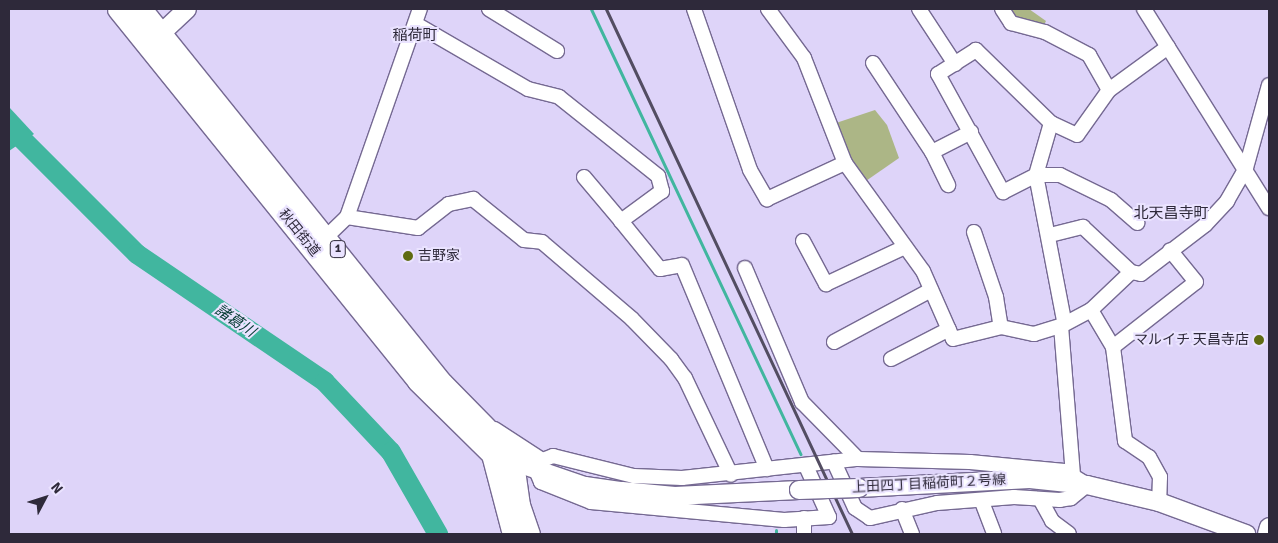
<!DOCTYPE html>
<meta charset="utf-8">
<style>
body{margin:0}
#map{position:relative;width:1278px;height:543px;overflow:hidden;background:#ded4f9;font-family:Signika,"Noto Sans JP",sans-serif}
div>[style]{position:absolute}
.green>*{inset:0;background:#acb686}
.water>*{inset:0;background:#41b69f}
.stream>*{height:3px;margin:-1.5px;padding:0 1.5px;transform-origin:1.5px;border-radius:1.5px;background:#41b69f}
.river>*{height:20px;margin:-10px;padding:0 10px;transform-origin:10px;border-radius:10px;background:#41b69f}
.roads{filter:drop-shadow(1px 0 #756992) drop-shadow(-1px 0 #756992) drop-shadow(0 1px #756992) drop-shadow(0 -1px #756992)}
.minor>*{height:14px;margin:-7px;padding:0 7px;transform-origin:7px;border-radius:7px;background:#fff}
.tertiary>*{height:18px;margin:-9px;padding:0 9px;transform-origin:9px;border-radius:9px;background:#fff}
.primary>*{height:21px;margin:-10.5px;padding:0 10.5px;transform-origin:10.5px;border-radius:10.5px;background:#fff}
.rail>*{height:3px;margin:-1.5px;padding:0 1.5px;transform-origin:1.5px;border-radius:1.5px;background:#534d62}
.bridges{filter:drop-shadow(1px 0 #756992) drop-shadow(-1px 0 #756992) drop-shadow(0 1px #756992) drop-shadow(0 -1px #756992)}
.tertiary-bridge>*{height:18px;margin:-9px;padding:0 9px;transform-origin:9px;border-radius:9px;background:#fff}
.dots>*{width:14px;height:14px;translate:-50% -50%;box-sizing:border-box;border:2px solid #eae3ff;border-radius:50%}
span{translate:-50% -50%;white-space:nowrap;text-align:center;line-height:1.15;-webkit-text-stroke:4px #eae3ff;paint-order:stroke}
.shield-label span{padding:1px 4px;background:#eae3ff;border:1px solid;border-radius:4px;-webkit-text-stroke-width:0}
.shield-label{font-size:12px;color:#2e293a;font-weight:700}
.street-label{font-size:14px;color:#2e293a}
.poi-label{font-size:14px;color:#2e293a}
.left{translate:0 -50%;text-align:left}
.right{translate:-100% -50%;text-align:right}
.neighbourhood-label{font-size:15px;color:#2e293a}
.water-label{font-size:15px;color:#023930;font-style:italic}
.frame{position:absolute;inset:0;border:10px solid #2e293a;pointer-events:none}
.north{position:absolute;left:20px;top:473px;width:50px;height:50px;-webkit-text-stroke:4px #eae3ff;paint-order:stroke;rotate:50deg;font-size:14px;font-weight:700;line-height:20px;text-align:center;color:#2e293a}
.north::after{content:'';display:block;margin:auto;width:18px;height:22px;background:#2e293a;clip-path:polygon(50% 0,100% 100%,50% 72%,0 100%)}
</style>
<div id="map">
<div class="green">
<div style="clip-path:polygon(1006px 9px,1029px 9px,1046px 21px,1044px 25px,1010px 15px)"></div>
<div style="clip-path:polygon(875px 110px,887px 125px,899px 158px,863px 183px,833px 124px)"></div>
</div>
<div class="water">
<div style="clip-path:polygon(9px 107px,34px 134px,9px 151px)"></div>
</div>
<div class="stream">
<div style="left:591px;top:9px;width:492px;rotate:64.8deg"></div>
<div style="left:776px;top:534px;width:4px;rotate:-90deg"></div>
</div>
<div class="river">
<div style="left:9px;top:126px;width:181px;rotate:45deg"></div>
<div style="left:137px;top:254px;width:227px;rotate:34.2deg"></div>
<div style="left:325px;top:382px;width:96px;rotate:46.7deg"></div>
<div style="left:391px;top:452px;width:95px;rotate:60.2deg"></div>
</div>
<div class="roads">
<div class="minor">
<div style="left:489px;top:9px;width:80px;rotate:31.7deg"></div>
<div style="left:694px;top:9px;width:170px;rotate:70.8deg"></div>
<div style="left:750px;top:170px;width:34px;rotate:60deg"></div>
<div style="left:767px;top:199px;width:86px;rotate:-24.8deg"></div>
<div style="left:845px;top:163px;width:133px;rotate:54.2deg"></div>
<div style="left:923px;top:271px;width:74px;rotate:66.2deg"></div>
<div style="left:953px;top:339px;width:49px;rotate:-14deg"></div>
<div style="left:1001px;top:327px;width:34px;rotate:12deg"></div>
<div style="left:1034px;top:334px;width:28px;rotate:-17deg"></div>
<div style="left:1061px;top:326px;width:34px;rotate:-28deg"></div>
<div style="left:1091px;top:310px;width:55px;rotate:-43.5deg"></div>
<div style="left:1131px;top:272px;width:10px;rotate:11deg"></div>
<div style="left:1141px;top:274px;width:81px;rotate:-37.4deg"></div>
<div style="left:1205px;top:225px;width:33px;rotate:-47deg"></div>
<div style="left:1227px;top:201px;width:38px;rotate:-60deg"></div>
<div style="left:1246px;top:168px;width:86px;rotate:-74.5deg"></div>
<div style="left:768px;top:9px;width:61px;rotate:53.7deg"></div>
<div style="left:804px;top:58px;width:113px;rotate:68.7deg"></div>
<div style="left:919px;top:9px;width:66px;rotate:56.8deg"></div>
<div style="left:1002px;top:9px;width:17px;rotate:57deg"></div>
<div style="left:1011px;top:23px;width:35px;rotate:15deg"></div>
<div style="left:1045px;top:32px;width:50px;rotate:27.6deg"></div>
<div style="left:1089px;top:55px;width:40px;rotate:60.3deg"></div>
<div style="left:1109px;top:90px;width:73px;rotate:-36.1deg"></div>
<div style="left:1144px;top:9px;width:235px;rotate:57.9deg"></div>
<div style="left:416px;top:24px;width:129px;rotate:30.1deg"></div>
<div style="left:528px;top:89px;width:32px;rotate:14deg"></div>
<div style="left:559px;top:97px;width:127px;rotate:38.6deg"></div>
<div style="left:658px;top:176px;width:16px;rotate:75deg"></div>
<div style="left:662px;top:191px;width:51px;rotate:143.8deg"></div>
<div style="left:621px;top:221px;width:62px;rotate:50.9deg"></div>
<div style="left:660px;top:269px;width:22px;rotate:-10deg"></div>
<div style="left:682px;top:265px;width:221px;rotate:67.4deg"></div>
<div style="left:873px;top:63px;width:107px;rotate:56.5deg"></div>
<div style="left:932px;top:152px;width:44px;rotate:-27.1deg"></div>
<div style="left:1109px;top:90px;width:55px;rotate:125.4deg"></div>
<div style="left:1077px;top:135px;width:29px;rotate:-155deg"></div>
<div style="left:1051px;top:123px;width:105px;rotate:-135.8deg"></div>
<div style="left:976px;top:50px;width:45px;rotate:147.7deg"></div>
<div style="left:938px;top:74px;width:135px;rotate:61.2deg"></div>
<div style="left:1003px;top:192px;width:37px;rotate:-27deg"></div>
<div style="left:1036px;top:175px;width:24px"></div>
<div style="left:1060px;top:175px;width:57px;rotate:26.1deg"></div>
<div style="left:1111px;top:200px;width:35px;rotate:41deg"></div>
<div style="left:1051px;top:123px;width:54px;rotate:106.1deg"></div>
<div style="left:1036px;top:175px;width:149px;rotate:79.1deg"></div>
<div style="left:932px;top:152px;width:37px;rotate:64deg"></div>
<div style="left:584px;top:177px;width:57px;rotate:49.9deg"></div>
<div style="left:347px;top:217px;width:72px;rotate:8.8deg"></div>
<div style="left:418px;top:228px;width:39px;rotate:-38deg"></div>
<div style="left:449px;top:204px;width:25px;rotate:-12deg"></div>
<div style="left:473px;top:199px;width:65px;rotate:38.8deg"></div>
<div style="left:524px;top:240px;width:18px;rotate:6deg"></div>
<div style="left:542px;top:242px;width:118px;rotate:40.5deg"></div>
<div style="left:632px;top:319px;width:56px;rotate:45.7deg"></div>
<div style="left:671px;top:359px;width:24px;rotate:54deg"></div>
<div style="left:685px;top:378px;width:107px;rotate:64.6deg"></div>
<div style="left:974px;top:232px;width:69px;rotate:71.3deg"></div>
<div style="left:996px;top:297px;width:30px;rotate:81deg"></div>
<div style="left:1050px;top:235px;width:34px;rotate:-14deg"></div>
<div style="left:1083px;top:227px;width:66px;rotate:43.2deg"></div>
<div style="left:803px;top:241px;width:49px;rotate:61.9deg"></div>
<div style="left:826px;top:284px;width:85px;rotate:-25.1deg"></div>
<div style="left:321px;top:242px;width:36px;rotate:-44deg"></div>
<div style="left:347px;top:217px;width:220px;rotate:-70.7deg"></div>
<div style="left:745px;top:268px;width:146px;rotate:67deg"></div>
<div style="left:802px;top:402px;width:80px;rotate:45.5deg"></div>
<div style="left:1091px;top:310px;width:43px;rotate:59.3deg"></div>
<div style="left:1113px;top:347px;width:95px;rotate:82.7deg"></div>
<div style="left:1125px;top:441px;width:29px;rotate:34deg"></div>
<div style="left:1149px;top:457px;width:23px;rotate:61deg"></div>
<div style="left:1160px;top:477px;width:25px;rotate:92deg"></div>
<div style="left:1061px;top:326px;width:149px;rotate:85.4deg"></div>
<div style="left:834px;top:342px;width:110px;rotate:-28.2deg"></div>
<div style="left:1113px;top:347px;width:105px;rotate:-38.1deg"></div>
<div style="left:1196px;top:282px;width:41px;rotate:-129.1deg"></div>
<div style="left:891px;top:359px;width:65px;rotate:-27.3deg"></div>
<div style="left:806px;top:466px;width:56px;rotate:65.7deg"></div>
<div style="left:829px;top:517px;width:45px;rotate:176.2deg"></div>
<div style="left:784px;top:520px;width:194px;rotate:-174.7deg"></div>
<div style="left:591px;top:502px;width:54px;rotate:-158.2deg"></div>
<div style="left:541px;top:482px;width:13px;rotate:-113deg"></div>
<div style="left:536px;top:470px;width:10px;rotate:-66deg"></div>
<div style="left:540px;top:461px;width:14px;rotate:-21deg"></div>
<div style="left:553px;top:456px;width:83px;rotate:13.9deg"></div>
<div style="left:634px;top:476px;width:48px;rotate:2.4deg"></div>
<div style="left:682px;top:478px;width:177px;rotate:-6.2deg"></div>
<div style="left:858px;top:459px;width:112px;rotate:1.5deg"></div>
<div style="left:970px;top:462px;width:95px;rotate:5.4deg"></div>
<div style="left:1065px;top:471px;width:26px;rotate:32deg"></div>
<div style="left:1087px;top:485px;width:21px;rotate:141deg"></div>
<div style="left:1071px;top:498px;width:11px;rotate:170deg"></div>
<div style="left:1060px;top:500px;width:46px;rotate:-176.3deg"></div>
<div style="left:1014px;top:497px;width:77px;rotate:175.5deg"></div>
<div style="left:937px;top:503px;width:69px;rotate:167.4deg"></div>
<div style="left:870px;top:518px;width:18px;rotate:-146deg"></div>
<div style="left:855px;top:508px;width:51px;rotate:-114.5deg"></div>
<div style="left:1040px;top:499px;width:25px;rotate:61deg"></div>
<div style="left:1052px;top:521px;width:21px;rotate:37deg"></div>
<div style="left:982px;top:502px;width:34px;rotate:69deg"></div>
<div style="left:902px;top:509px;width:27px;rotate:68deg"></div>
<div style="left:804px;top:534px;width:16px;rotate:-90deg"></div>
</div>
<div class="tertiary">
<div style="left:152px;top:42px;width:48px;rotate:-43.3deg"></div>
<div style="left:494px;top:431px;width:55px;rotate:33.1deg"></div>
<div style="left:503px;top:458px;width:87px;rotate:18.9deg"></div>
<div style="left:585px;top:486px;width:37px;rotate:8deg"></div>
<div style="left:622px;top:491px;width:53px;rotate:5.4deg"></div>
<div style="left:675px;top:496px;width:124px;rotate:-2.8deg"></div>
<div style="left:859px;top:488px;width:171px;rotate:-3deg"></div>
<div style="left:1030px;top:479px;width:57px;rotate:6deg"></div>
<div style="left:1087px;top:485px;width:74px;rotate:13.3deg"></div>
<div style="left:1159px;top:502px;width:93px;rotate:20.2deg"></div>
<div style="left:1267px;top:534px;width:7px;rotate:-74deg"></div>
</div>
<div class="primary">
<div style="left:118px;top:9px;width:478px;rotate:51.1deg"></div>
<div style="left:418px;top:381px;width:104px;rotate:44.6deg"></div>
<div style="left:492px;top:454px;width:83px;rotate:75.3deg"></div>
<div style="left:141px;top:9px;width:480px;rotate:51.2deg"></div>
<div style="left:442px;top:383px;width:88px;rotate:45.5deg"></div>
<div style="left:504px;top:446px;width:19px;rotate:62deg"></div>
<div style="left:513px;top:463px;width:42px;rotate:81.9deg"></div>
<div style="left:519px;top:505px;width:31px;rotate:71deg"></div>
</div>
</div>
<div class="rail">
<div style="left:606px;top:9px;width:580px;rotate:64.89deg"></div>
</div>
<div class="bridges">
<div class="tertiary-bridge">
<div style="left:799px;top:490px;width:60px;rotate:-1.9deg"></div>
</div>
</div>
<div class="dots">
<div style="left:408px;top:256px;background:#5f6b12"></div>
<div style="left:1259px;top:340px;background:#5f6b12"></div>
</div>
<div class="shield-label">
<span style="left:338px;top:249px">1</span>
</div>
<div class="street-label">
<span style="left:299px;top:233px;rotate:51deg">秋田街道</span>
<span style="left:929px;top:484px;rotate:-3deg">上田四丁目稲荷町２号線</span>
</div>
<div class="poi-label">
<span class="left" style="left:418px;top:256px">吉野家</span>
<span class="right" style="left:1249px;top:340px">マルイチ 天昌寺店</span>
</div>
<div class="neighbourhood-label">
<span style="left:415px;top:36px">稲荷町</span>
<span style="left:1171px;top:214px">北天昌寺町</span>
</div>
<div class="water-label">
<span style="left:235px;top:321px;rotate:34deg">諸葛川</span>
</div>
<div class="frame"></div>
<div class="north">N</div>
</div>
